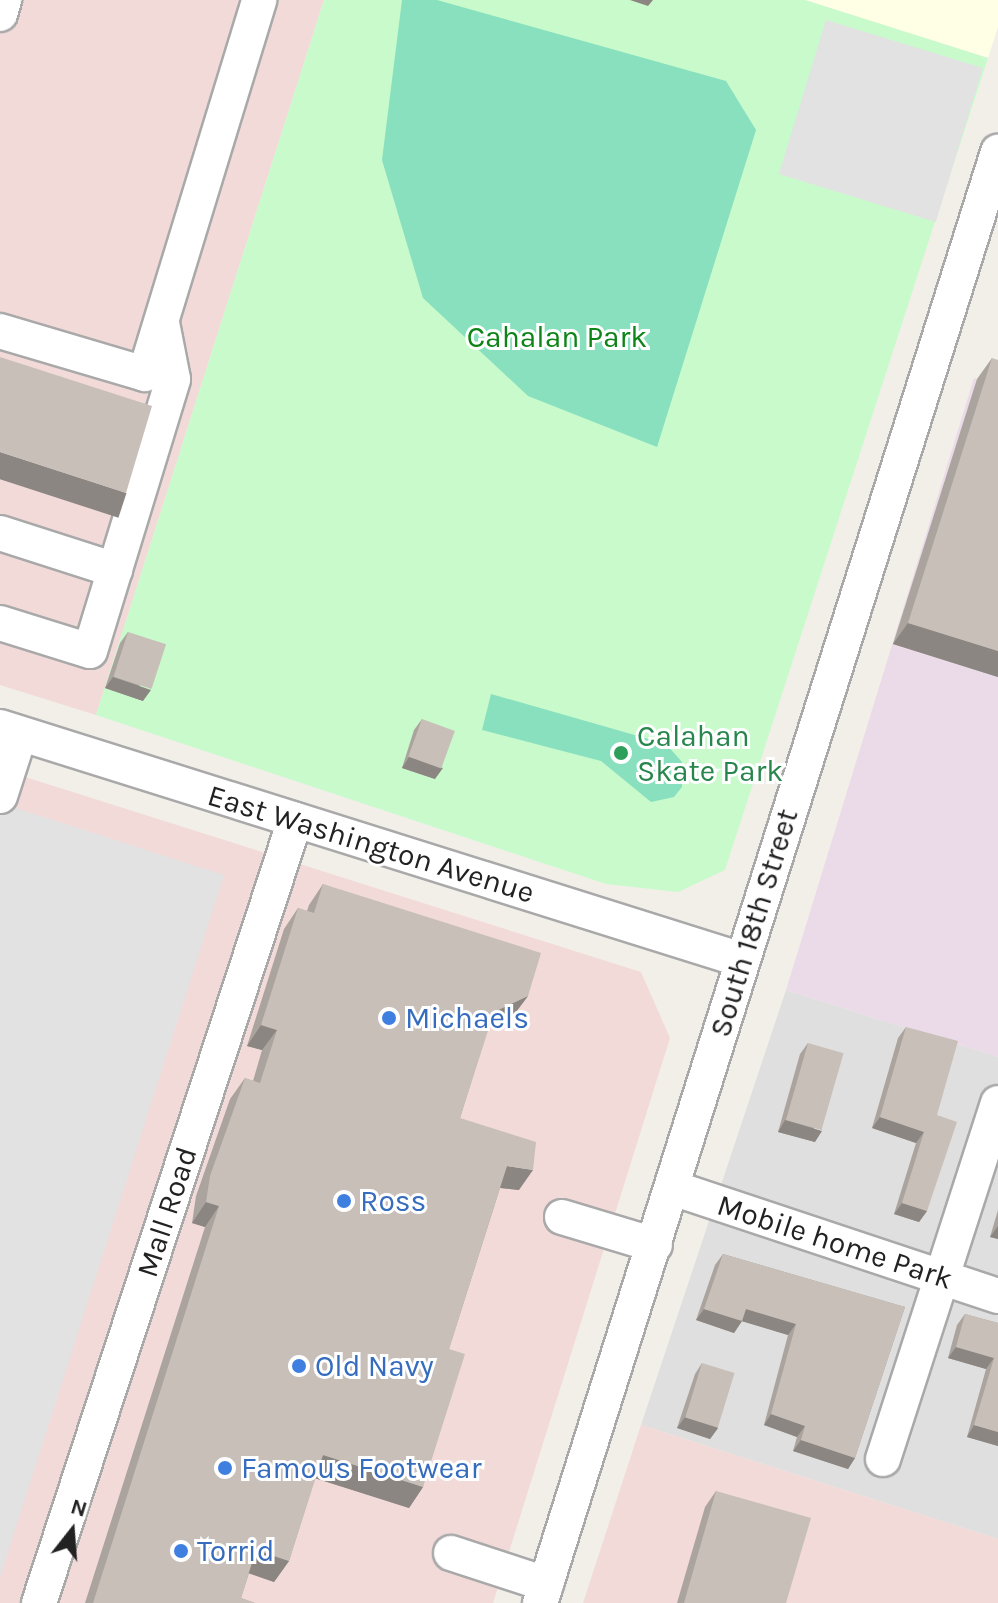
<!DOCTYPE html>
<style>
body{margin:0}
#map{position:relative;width:998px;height:1603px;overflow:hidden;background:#f2efe9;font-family:Karla,sans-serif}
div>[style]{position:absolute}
.residential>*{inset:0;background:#e0dfdf}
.commercial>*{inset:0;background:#f2dad9}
.industrial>*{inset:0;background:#ebdbe8}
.education>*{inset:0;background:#ffffe5}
.park>*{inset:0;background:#c8facc}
.pitch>*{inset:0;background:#88e0be}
.parking>*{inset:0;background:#e2e2e2;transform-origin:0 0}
.roads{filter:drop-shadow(2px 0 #a9a9a9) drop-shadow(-2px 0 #a9a9a9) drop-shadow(0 2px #a9a9a9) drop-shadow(0 -2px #a9a9a9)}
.minor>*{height:34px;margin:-17px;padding:0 17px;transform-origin:17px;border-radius:17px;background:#fff}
.wall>*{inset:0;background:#aba49e}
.shaded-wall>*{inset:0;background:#8b8681;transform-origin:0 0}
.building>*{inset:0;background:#c7bfb8;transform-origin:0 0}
.dots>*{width:22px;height:22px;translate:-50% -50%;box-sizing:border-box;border:4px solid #fff;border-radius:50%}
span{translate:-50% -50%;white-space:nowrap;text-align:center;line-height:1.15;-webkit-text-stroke:6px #fff;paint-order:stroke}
.park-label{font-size:30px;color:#0c8416}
.leisure-label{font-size:30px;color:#27864d}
.left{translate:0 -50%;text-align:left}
.street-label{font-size:30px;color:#222}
.shop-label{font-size:30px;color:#366cbe}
.north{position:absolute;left:32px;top:1491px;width:80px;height:80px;-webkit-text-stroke:6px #fff;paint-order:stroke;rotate:17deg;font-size:22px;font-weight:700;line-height:32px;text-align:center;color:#222}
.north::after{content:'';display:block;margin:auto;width:28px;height:36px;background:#222;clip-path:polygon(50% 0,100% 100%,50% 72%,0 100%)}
</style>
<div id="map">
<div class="residential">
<div style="clip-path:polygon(786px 990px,998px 1057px,998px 1539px,641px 1425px)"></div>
</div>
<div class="commercial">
<div style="clip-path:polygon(0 0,324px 0,96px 715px,0 685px)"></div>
<div style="clip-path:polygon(0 769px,641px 972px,670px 1038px,493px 1603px,0 1603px)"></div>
<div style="clip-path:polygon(641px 1425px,998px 1539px,998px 1603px,583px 1603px)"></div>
</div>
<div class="industrial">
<div style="clip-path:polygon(974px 378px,998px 386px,998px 1057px,786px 990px)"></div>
</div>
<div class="education">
<div style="clip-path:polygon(805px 0,998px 0,998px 27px,988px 58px)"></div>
</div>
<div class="park">
<div style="clip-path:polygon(324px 0,805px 0,988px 58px,725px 870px,678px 892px,606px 884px,96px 715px)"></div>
</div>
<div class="pitch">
<div style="clip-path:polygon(402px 0,437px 0,726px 81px,756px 130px,657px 447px,528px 396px,423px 298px,382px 160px)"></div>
<div style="clip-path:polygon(491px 694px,666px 744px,682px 762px,682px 787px,674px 797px,651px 802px,601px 761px,482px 730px)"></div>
</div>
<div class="parking">
<div style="left:826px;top:20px;width:164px;height:161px;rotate:17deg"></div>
<div style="clip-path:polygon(0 803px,224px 875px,0 1577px)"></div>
</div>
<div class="roads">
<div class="minor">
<div style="left:0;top:14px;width:15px;rotate:-74deg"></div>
<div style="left:0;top:331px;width:151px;rotate:16.5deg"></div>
<div style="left:145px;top:374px;width:391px;rotate:-73deg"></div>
<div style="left:0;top:533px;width:121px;rotate:17.8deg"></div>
<div style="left:0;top:623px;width:94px;rotate:17.3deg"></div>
<div style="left:90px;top:651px;width:284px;rotate:-73deg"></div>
<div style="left:173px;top:379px;width:57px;rotate:-101.1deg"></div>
<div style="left:0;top:727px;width:778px;rotate:17.43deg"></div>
<div style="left:0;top:796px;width:65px;rotate:-72.1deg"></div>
<div style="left:673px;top:1188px;width:342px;rotate:18.4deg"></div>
<div style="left:562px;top:1217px;width:97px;rotate:16.8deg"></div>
<div style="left:883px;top:1459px;width:374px;rotate:-72.1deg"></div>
<div style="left:451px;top:1553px;width:100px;rotate:18.1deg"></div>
<div style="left:39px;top:1603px;width:824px;rotate:-71.89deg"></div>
<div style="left:540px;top:1603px;width:1522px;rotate:-72.48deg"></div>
</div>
</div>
<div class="wall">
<div style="clip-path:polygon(992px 358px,998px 677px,893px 644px,977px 379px)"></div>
<div style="clip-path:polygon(128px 632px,143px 701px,105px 688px,120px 643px)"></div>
<div style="clip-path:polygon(422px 719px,435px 779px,402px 768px,414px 730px)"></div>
<div style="clip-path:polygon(323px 884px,528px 996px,513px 1016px,488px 1028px,460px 1118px,519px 1190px,500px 1188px,449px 1349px,423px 1487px,409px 1508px,315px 1478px,289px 1561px,274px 1582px,249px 1573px,241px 1598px,255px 1603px,85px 1603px,205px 1227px,192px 1223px,196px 1196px,230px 1099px,245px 1078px,253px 1081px,262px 1050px,247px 1046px,284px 929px,298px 908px,307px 911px,309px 905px)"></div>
<div style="clip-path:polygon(906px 1027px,937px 1115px,927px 1211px,919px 1222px,894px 1214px,916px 1143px,872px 1128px,898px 1038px)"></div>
<div style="clip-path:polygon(808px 1043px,815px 1142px,778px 1132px,800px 1054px)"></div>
<div style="clip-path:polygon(998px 1210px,998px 1239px,990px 1237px)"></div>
<div style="clip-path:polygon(723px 1254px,905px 1307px,855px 1458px,848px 1469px,793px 1451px,797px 1437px,764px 1425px,788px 1335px,742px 1321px,734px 1333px,696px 1320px,715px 1265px)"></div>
<div style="clip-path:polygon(965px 1314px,998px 1323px,998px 1446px,967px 1437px,986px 1369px,948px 1358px,957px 1325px)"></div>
<div style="clip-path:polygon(702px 1363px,718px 1428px,710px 1439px,677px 1428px,695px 1374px)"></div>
<div style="clip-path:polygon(716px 1491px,786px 1603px,677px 1603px,705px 1507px)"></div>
</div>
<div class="shaded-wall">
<div style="clip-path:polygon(630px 0,653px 0,648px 6px)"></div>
<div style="left:0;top:452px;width:133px;height:26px;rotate:18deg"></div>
<div style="clip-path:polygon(908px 623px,998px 651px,998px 677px,893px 644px)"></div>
<div style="clip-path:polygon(113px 677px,151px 690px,143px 701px,105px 688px)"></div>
<div style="clip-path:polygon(409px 757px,443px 768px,435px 779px,402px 768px)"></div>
<div style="clip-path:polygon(528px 996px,513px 1016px,479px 1033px,494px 1012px)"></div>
<div style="clip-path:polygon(261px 1025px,277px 1030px,262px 1050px,247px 1046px)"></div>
<div style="clip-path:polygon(880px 1117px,924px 1132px,916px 1143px,872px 1128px)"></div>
<div style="clip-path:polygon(785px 1120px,822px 1131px,815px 1142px,778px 1132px)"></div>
<div style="clip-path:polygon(507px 1166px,533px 1170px,519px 1190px,492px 1187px)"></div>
<div style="clip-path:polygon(206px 1202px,219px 1206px,205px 1227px,192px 1223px)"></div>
<div style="clip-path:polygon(902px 1203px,927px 1211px,919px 1222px,894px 1214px)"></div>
<div style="clip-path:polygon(998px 1226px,998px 1239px,990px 1237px)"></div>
<div style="clip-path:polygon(704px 1309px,742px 1321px,734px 1333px,696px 1320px)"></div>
<div style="clip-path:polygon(746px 1309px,796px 1324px,788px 1335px,738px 1320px)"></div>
<div style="clip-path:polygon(956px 1347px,994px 1358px,986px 1369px,948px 1358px)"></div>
<div style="clip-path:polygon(771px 1414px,805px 1426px,797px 1437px,764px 1425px)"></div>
<div style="clip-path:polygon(685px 1417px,718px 1428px,710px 1439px,677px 1428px)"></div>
<div style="clip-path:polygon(974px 1425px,998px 1432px,998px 1446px,967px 1437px)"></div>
<div style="clip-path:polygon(801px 1440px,855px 1458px,848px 1469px,793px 1451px)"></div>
<div style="clip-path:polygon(323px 1455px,423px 1487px,409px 1508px,308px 1476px)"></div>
<div style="clip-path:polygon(256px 1550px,289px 1561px,274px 1582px,242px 1571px)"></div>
</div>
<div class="building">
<div style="clip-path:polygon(0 357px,152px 406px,126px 493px,0 452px)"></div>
<div style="clip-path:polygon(992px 358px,998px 360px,998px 651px,908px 623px)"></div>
<div style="left:128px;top:632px;width:40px;height:47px;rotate:18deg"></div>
<div style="left:422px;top:719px;width:35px;height:40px;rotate:20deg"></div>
<div style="clip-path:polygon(323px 884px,541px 953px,528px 996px,494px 1012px,460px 1118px,536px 1142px,533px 1170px,507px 1166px,449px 1349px,465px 1354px,423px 1487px,323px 1455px,289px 1561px,256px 1550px,241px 1598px,255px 1603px,93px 1603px,219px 1206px,206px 1202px,210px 1176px,245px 1078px,260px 1083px,277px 1030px,261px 1025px,298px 908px,314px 913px)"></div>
<div style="clip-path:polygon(906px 1027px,958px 1041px,937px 1115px,957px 1122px,927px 1211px,902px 1203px,924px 1132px,880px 1117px)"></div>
<div style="left:808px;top:1043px;width:37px;height:80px;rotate:16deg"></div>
<div style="clip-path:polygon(723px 1254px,905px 1307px,855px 1458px,801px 1440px,805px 1426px,771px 1414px,796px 1324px,746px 1309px,742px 1321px,704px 1309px)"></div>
<div style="clip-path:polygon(965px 1314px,998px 1323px,998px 1432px,974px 1425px,994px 1358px,956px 1347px)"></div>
<div style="left:702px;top:1363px;width:34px;height:57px;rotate:17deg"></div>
<div style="clip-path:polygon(716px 1491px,811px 1518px,786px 1603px,684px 1603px)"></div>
</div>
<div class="dots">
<div style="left:621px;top:753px;background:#2e9e5b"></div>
<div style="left:389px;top:1018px;background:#3f7fe0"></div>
<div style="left:344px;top:1201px;background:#3f7fe0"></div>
<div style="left:299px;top:1366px;background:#3f7fe0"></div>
<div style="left:225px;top:1468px;background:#3f7fe0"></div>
<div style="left:181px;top:1551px;background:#3f7fe0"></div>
</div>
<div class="park-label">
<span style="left:557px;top:337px">Cahalan Park</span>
</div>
<div class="leisure-label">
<span class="left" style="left:637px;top:753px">Calahan<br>Skate Park</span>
</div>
<div class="street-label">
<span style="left:371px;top:844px;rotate:17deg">East Washington Avenue</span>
<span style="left:754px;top:923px;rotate:-73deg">South 18th Street</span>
<span style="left:167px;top:1212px;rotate:-72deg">Mall Road</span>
<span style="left:835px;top:1242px;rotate:18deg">Mobile home Park</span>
</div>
<div class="shop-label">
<span class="left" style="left:405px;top:1018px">Michaels</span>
<span class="left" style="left:360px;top:1201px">Ross</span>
<span class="left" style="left:315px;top:1366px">Old Navy</span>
<span class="left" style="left:241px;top:1468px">Famous Footwear</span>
<span class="left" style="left:197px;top:1551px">Torrid</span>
</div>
<div class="north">N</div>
</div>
